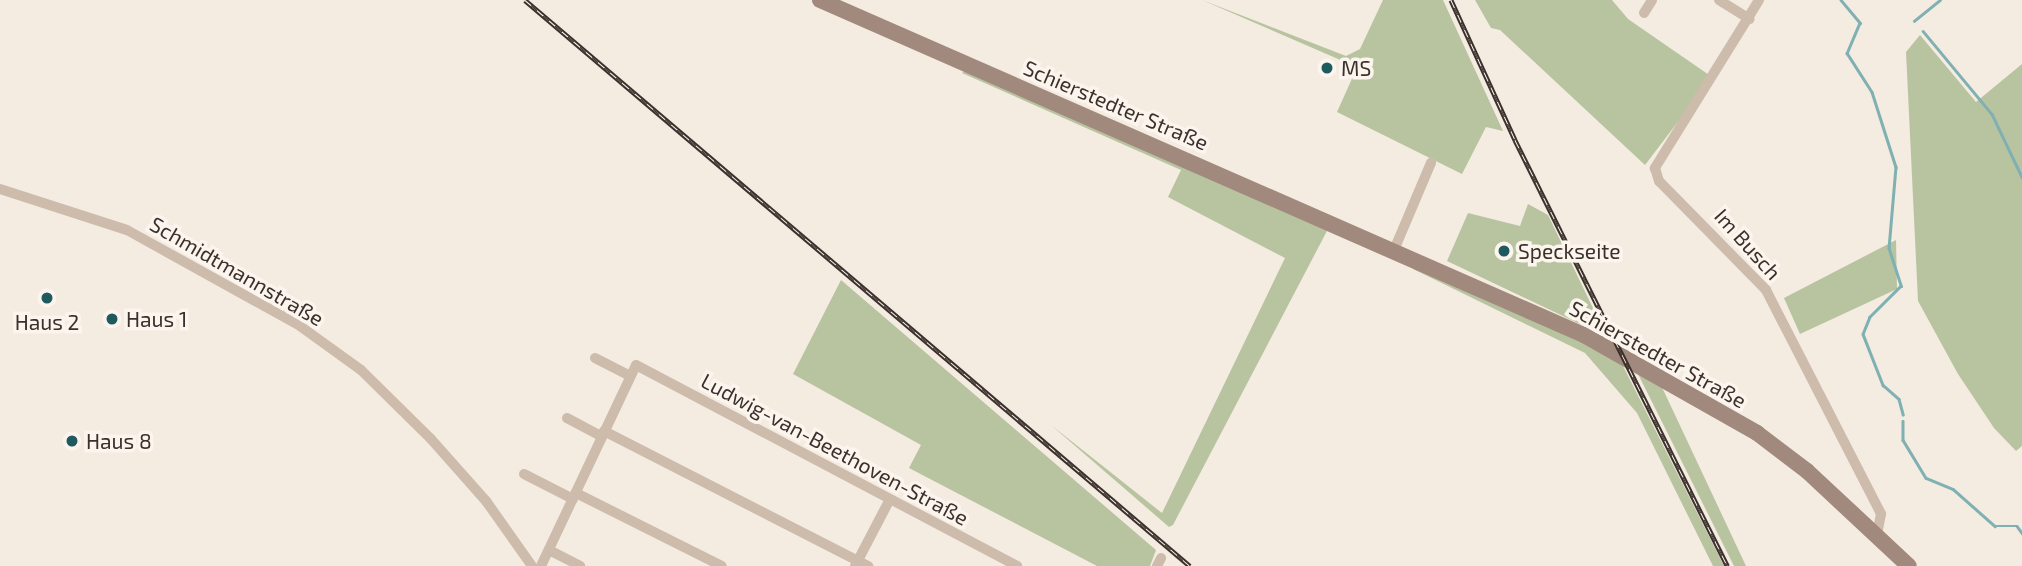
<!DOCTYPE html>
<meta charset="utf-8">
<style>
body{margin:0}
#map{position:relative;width:2022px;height:566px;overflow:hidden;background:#f4ebe1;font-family:"Exo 2",sans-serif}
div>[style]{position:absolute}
.green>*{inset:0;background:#b8c4a0}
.stream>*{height:2.5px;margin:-1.25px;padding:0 1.25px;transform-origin:1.25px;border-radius:1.25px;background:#7fb0b2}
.street>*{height:10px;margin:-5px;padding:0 5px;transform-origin:5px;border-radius:5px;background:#cdbbac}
.secondary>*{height:16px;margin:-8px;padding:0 8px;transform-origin:8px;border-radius:8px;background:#a18a7d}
.rail>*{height:5px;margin-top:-2.5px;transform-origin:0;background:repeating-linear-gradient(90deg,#fbf5ee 0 8px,#3b302b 0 16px);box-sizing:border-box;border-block:2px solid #3b302b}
.dots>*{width:19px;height:19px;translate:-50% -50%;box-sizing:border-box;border:4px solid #fbf5ee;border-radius:50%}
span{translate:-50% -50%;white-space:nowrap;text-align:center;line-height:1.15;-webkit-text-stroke:7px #fbf5ee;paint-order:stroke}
.poi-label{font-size:21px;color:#3b302b}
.left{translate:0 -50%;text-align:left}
.street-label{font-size:21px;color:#3b302b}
</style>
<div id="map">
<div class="green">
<div style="clip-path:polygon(1202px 0,1346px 56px,1360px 49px,1383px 0,1443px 0,1503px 131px,1486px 127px,1462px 174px,1337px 112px,1355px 72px,1352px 65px)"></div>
<div style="clip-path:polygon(1475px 0,1612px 0,1628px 19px,1712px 77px,1645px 165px,1500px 30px,1491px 28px)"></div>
<div style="clip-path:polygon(1920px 35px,1976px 102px,2022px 64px,2022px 446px,2016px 451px,1994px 428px,1958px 374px,1918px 301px,1906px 52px)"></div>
<div style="clip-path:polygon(968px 68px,1328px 229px,1173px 525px,1169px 527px,1051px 425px,1162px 513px,1285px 258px,1168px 197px,1181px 170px,962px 73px)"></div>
<div style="clip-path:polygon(1528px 204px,1548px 215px,1607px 337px,1447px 261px,1468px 213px,1520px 226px)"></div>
<div style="clip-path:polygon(1896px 240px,1897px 289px,1800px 334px,1784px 298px)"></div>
<div style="clip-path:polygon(1416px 265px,1620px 360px,1724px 566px,1713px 566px,1637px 413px,1585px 353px,1413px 269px)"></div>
<div style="clip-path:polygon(841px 280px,1156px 550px,1150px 566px,1097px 566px,909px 468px,921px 445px,793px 374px)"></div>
<div style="clip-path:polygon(1635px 368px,1660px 383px,1746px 566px,1734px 566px)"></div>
</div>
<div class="stream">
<div style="left:1841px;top:0;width:30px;rotate:50deg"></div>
<div style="left:1860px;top:23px;width:33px;rotate:113deg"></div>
<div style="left:1847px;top:53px;width:46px;rotate:57.3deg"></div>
<div style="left:1872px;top:92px;width:79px;rotate:72.3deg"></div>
<div style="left:1896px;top:167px;width:81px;rotate:94.9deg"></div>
<div style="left:1889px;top:248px;width:40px;rotate:72deg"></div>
<div style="left:1901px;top:286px;width:44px;rotate:135deg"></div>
<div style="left:1870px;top:317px;width:18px;rotate:112deg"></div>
<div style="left:1863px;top:334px;width:55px;rotate:68.6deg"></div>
<div style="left:1883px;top:385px;width:21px;rotate:41deg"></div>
<div style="left:1899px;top:399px;width:16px;rotate:75deg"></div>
<div style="left:1914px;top:21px;width:33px;rotate:-39deg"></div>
<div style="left:1923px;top:31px;width:108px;rotate:50.3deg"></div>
<div style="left:1992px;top:114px;width:70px;rotate:64.5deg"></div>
<div style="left:1903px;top:421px;width:19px;rotate:90deg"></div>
<div style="left:1903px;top:440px;width:44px;rotate:58.8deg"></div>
<div style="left:1926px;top:478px;width:29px;rotate:22deg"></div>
<div style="left:1953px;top:489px;width:56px;rotate:41.4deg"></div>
<div style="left:1995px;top:526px;width:22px"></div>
<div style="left:2017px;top:526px;width:9px;rotate:54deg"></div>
</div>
<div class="street">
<div style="left:1719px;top:0;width:36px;rotate:32deg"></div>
<div style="left:1759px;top:0;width:198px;rotate:121.8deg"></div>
<div style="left:1655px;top:168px;width:14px;rotate:73deg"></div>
<div style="left:1659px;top:181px;width:153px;rotate:45.5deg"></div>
<div style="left:1766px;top:290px;width:252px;rotate:62.8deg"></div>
<div style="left:1881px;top:514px;width:20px;rotate:101deg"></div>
<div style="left:1644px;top:13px;width:15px;rotate:-58deg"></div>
<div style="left:0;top:189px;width:133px;rotate:17.9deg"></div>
<div style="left:127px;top:230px;width:198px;rotate:29deg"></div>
<div style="left:300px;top:326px;width:75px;rotate:35.8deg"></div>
<div style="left:361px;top:370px;width:98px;rotate:44.6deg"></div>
<div style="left:431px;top:439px;width:83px;rotate:48.4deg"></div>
<div style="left:486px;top:501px;width:80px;rotate:54.7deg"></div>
<div style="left:1394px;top:250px;width:95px;rotate:-67deg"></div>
<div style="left:595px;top:358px;width:39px;rotate:27deg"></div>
<div style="left:567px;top:418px;width:38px;rotate:28deg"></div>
<div style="left:604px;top:431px;width:297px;rotate:27.1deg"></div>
<div style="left:524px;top:474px;width:55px;rotate:27deg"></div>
<div style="left:576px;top:493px;width:163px;rotate:26.6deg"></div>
<div style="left:549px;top:550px;width:35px;rotate:27deg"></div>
<div style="left:541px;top:566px;width:222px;rotate:-64.7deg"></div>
<div style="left:636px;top:365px;width:431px;rotate:27.8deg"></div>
<div style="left:855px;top:566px;width:73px;rotate:-62.4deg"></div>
<div style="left:1157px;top:566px;width:9px;rotate:-63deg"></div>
</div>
<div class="secondary">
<div style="left:820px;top:0;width:834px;rotate:23.68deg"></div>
<div style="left:1584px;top:335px;width:199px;rotate:29.5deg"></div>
<div style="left:1757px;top:433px;width:63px;rotate:37.2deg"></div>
<div style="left:1807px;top:471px;width:139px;rotate:43deg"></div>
</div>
<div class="rail">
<div style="left:525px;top:0;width:873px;rotate:40.4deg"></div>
<div style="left:1451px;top:0;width:154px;rotate:65.4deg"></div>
<div style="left:1515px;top:140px;width:476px;rotate:63.5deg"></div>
</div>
<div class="dots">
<div style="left:1327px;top:68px;background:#1f5a5e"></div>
<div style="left:1504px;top:251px;background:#1f5a5e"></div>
<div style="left:47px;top:298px;background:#1f5a5e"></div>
<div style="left:112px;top:319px;background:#1f5a5e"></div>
<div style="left:72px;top:441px;background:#1f5a5e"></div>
</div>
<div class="poi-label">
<span class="left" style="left:1341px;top:68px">MS</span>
<span class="left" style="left:1518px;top:251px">Speckseite</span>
<span class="left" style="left:126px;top:319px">Haus 1</span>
<span style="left:47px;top:322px">Haus 2</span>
<span class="left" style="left:86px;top:441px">Haus 8</span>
</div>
<div class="street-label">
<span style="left:1116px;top:105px;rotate:23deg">Schierstedter Straße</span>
<span style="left:1748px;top:244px;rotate:48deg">Im Busch</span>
<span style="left:237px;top:271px;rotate:30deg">Schmidtmannstraße</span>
<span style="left:1658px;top:354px;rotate:29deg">Schierstedter Straße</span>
<span style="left:835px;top:449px;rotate:28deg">Ludwig-van-Beethoven-Straße</span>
</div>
</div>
